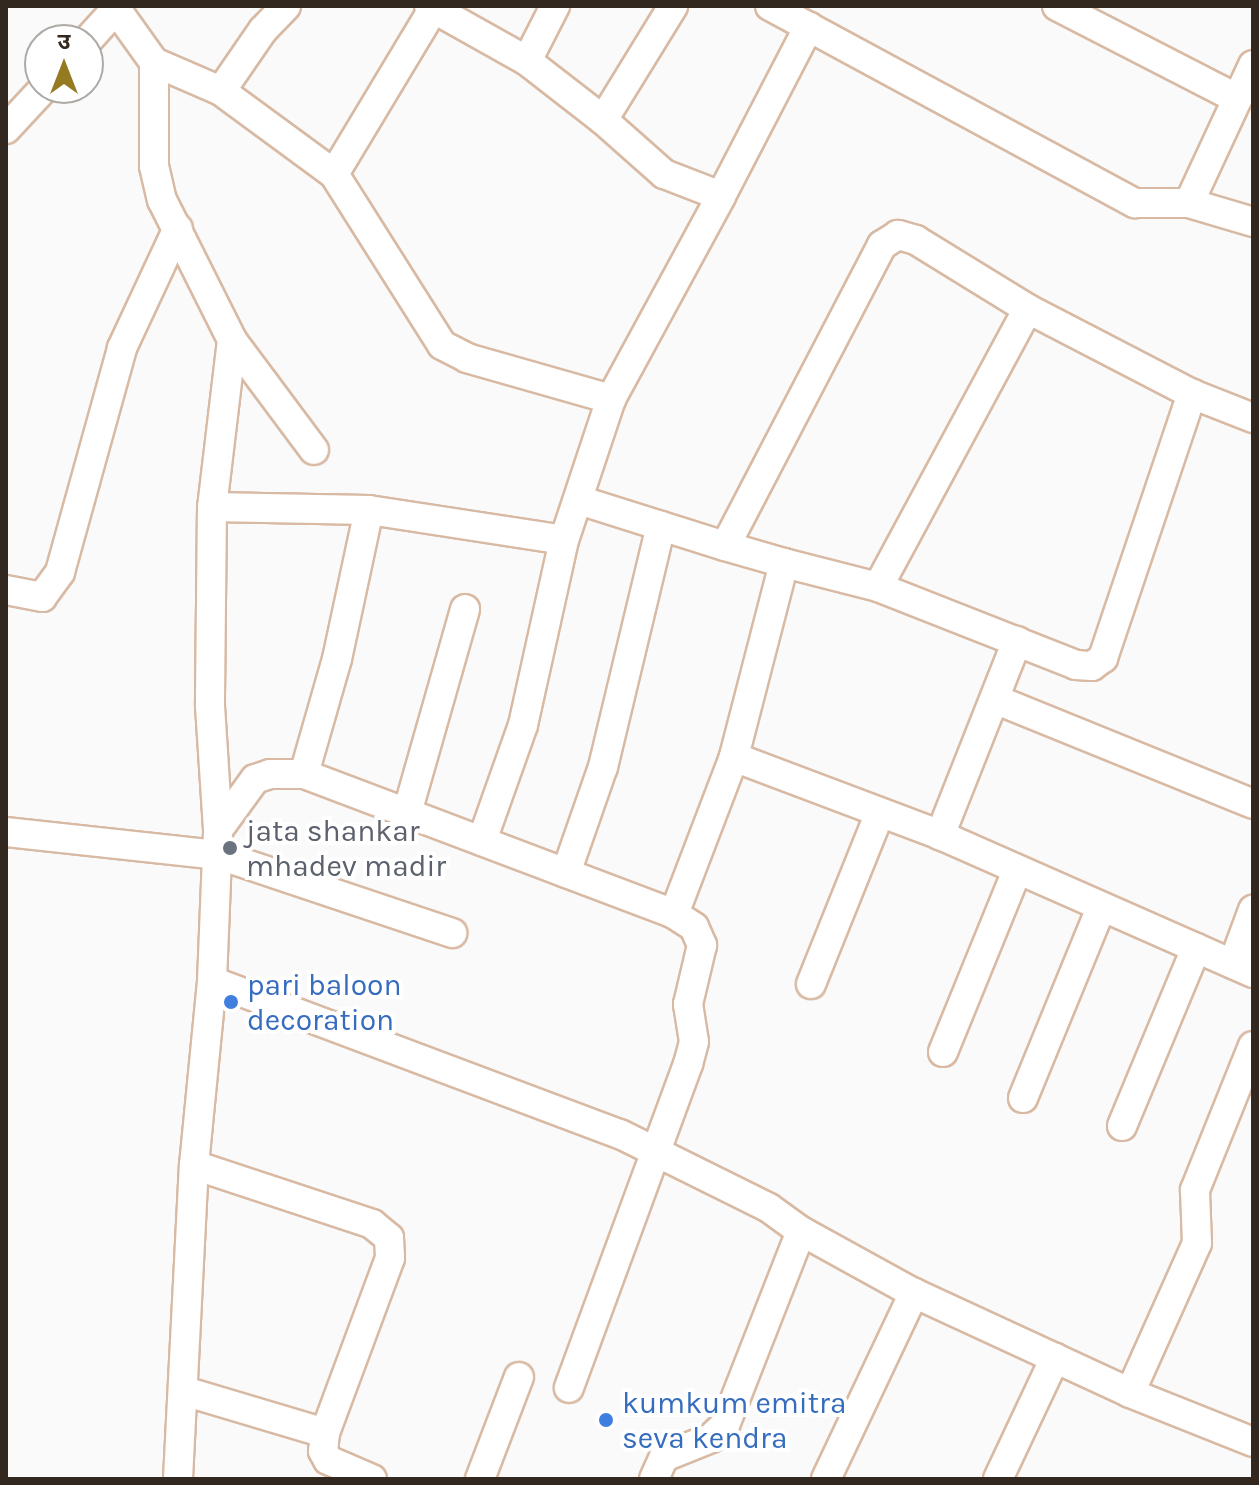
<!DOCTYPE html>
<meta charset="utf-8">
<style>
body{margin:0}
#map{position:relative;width:1259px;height:1485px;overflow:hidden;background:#fafafa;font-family:Karla,"Noto Sans Devanagari",sans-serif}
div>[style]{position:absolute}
.roads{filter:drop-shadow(2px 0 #d8baa4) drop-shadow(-2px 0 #d8baa4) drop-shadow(0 2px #d8baa4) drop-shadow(0 -2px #d8baa4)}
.minor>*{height:28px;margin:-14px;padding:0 14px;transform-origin:14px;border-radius:14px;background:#fff}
.dots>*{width:22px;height:22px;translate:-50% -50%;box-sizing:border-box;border:4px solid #fff;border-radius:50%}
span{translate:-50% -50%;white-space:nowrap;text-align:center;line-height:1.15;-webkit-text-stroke:8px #fff;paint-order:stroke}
.worship-label{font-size:30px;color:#5b616d}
.left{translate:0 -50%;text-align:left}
.shop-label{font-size:30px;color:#366cbe}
.frame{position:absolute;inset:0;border:8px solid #33281f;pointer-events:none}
.north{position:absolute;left:24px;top:24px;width:80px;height:80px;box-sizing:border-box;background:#fff;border:2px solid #ada9a5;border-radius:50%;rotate:0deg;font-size:22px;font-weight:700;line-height:32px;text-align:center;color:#33281f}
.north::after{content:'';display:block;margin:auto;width:28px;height:36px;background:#947b22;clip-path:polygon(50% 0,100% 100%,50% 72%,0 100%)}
</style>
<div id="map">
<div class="roads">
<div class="minor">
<div style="left:429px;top:6px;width:112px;rotate:29.3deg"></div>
<div style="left:527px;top:61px;width:96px;rotate:37.8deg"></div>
<div style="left:770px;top:6px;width:415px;rotate:28.4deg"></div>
<div style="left:1135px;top:203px;width:54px"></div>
<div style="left:1189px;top:203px;width:67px;rotate:16.5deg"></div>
<div style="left:1057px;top:6px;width:203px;rotate:27.2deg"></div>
<div style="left:88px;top:40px;width:42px;rotate:-47.9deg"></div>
<div style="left:116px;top:9px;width:65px;rotate:54.4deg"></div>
<div style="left:154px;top:62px;width:104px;rotate:90deg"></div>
<div style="left:154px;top:166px;width:35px;rotate:77deg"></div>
<div style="left:162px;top:200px;width:157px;rotate:63.4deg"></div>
<div style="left:232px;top:340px;width:168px;rotate:96.8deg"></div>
<div style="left:212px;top:507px;width:199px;rotate:90.6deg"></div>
<div style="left:210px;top:706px;width:124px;rotate:86.3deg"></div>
<div style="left:527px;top:61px;width:62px;rotate:-63deg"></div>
<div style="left:154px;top:62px;width:73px;rotate:23.4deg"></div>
<div style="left:221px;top:91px;width:140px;rotate:36.3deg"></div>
<div style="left:334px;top:174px;width:202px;rotate:57.7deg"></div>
<div style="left:442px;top:345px;width:28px;rotate:27deg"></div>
<div style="left:467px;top:358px;width:150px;rotate:15.9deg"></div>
<div style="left:611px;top:399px;width:149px;rotate:108.4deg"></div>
<div style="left:221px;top:91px;width:74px;rotate:-55.5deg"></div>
<div style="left:263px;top:30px;width:33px;rotate:-46deg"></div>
<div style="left:6px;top:129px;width:56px;rotate:-47.2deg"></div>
<div style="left:334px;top:174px;width:192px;rotate:-59deg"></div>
<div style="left:721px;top:196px;width:191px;rotate:-62.6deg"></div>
<div style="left:1189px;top:203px;width:152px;rotate:-65.1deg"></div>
<div style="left:232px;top:340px;width:137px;rotate:53.3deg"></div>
<div style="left:1192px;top:394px;width:66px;rotate:21.5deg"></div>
<div style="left:611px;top:399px;width:231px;rotate:-61.5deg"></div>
<div style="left:721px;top:196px;width:61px;rotate:-158.9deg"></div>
<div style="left:664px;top:174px;width:81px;rotate:-138.5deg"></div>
<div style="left:603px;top:120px;width:134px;rotate:-58.4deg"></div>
<div style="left:582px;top:501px;width:150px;rotate:17.5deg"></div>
<div style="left:725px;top:546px;width:61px;rotate:16.1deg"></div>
<div style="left:784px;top:563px;width:97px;rotate:14.3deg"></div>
<div style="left:878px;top:587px;width:213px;rotate:21.5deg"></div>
<div style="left:1076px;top:665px;width:16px;rotate:4deg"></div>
<div style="left:1092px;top:666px;width:14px;rotate:-36deg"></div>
<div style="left:1103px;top:658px;width:279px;rotate:-71.4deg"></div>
<div style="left:1192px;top:394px;width:185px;rotate:-152.6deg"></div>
<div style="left:1028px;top:309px;width:132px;rotate:-148.4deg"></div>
<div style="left:916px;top:240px;width:19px;rotate:-164deg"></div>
<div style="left:898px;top:235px;width:19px;rotate:148deg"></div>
<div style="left:882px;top:245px;width:339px;rotate:117.5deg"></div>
<div style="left:212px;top:507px;width:157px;rotate:1.1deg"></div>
<div style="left:369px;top:510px;width:197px;rotate:8.7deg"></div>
<div style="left:564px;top:540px;width:189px;rotate:102.5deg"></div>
<div style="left:523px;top:725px;width:123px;rotate:109.5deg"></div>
<div style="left:784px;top:563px;width:200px;rotate:104.5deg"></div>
<div style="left:734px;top:757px;width:220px;rotate:20.7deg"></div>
<div style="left:878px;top:587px;width:316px;rotate:-61.7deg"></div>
<div style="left:6px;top:590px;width:37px;rotate:11deg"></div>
<div style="left:42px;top:597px;width:31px;rotate:-54deg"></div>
<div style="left:60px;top:572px;width:232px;rotate:-74.5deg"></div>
<div style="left:122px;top:348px;width:132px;rotate:-65deg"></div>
<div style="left:1017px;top:641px;width:209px;rotate:111.6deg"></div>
<div style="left:940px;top:835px;width:342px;rotate:23.8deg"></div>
<div style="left:997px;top:700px;width:276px;rotate:22.1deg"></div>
<div style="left:304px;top:774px;width:120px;rotate:-74deg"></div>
<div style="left:337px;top:659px;width:152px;rotate:-77.9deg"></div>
<div style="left:407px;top:813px;width:212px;rotate:-74.1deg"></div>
<div style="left:6px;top:832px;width:214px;rotate:6.2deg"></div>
<div style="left:219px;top:855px;width:246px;rotate:18.5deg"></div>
<div style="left:566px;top:873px;width:112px;rotate:-70.8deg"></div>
<div style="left:603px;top:767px;width:248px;rotate:-76.5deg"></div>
<div style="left:674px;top:914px;width:168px;rotate:-69.1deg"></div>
<div style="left:1233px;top:964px;width:58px;rotate:-69.7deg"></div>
<div style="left:212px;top:981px;width:151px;rotate:-87.7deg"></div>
<div style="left:218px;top:830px;width:63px;rotate:-54deg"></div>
<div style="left:255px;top:779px;width:16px;rotate:-18deg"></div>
<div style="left:270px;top:774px;width:34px"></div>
<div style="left:304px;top:774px;width:396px;rotate:20.7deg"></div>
<div style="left:674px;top:914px;width:24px;rotate:33deg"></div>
<div style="left:694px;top:927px;width:20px;rotate:66deg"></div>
<div style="left:702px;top:945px;width:61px;rotate:103.3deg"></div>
<div style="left:688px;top:1004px;width:38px;rotate:81deg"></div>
<div style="left:694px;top:1042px;width:23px;rotate:105deg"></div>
<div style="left:688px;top:1064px;width:345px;rotate:110.2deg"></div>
<div style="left:811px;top:984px;width:185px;rotate:-68.1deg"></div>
<div style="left:943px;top:1052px;width:196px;rotate:-67.8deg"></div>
<div style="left:1023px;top:1098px;width:205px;rotate:-67.7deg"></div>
<div style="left:1122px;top:1126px;width:193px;rotate:-67.4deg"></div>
<div style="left:194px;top:1165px;width:185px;rotate:-84.4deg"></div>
<div style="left:212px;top:981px;width:436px;rotate:20.6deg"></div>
<div style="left:620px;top:1134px;width:166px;rotate:26.4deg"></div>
<div style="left:769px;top:1208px;width:39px;rotate:36deg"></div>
<div style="left:184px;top:1391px;width:147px;rotate:16.6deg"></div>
<div style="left:1130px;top:1393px;width:164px;rotate:-65.9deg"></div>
<div style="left:1197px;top:1243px;width:53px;rotate:-92.2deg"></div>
<div style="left:1195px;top:1190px;width:155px;rotate:-68.1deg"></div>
<div style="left:178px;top:1479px;width:314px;rotate:-87.1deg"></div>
<div style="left:194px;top:1165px;width:188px;rotate:18.3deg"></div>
<div style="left:372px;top:1224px;width:22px;rotate:39deg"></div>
<div style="left:389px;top:1238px;width:20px;rotate:87deg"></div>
<div style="left:390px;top:1258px;width:187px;rotate:110.4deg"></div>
<div style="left:325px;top:1433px;width:18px;rotate:96deg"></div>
<div style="left:323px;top:1451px;width:10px;rotate:61deg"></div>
<div style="left:328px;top:1460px;width:48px;rotate:23.4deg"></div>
<div style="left:480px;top:1479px;width:109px;rotate:-69.1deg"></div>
<div style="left:654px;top:1479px;width:24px;rotate:-66deg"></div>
<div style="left:664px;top:1457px;width:51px;rotate:-22deg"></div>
<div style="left:711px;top:1438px;width:19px;rotate:-43deg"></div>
<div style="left:725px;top:1425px;width:208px;rotate:-68.6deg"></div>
<div style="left:801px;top:1231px;width:129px;rotate:28.8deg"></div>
<div style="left:826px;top:1479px;width:206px;rotate:-64.7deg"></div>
<div style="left:914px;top:1293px;width:238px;rotate:24.8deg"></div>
<div style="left:1130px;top:1393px;width:132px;rotate:21.7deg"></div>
<div style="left:998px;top:1479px;width:134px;rotate:-64.8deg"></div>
</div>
</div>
<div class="dots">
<div style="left:230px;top:848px;background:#6b7280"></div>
<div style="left:231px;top:1002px;background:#3f7fe0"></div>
<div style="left:606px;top:1420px;background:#3f7fe0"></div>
</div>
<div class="worship-label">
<span class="left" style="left:246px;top:848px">jata shankar<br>mhadev madir</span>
</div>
<div class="shop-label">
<span class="left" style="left:247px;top:1002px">pari baloon<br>decoration</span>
<span class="left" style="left:622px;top:1420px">kumkum emitra<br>seva kendra</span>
</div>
<div class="frame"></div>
<div class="north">उ</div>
</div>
